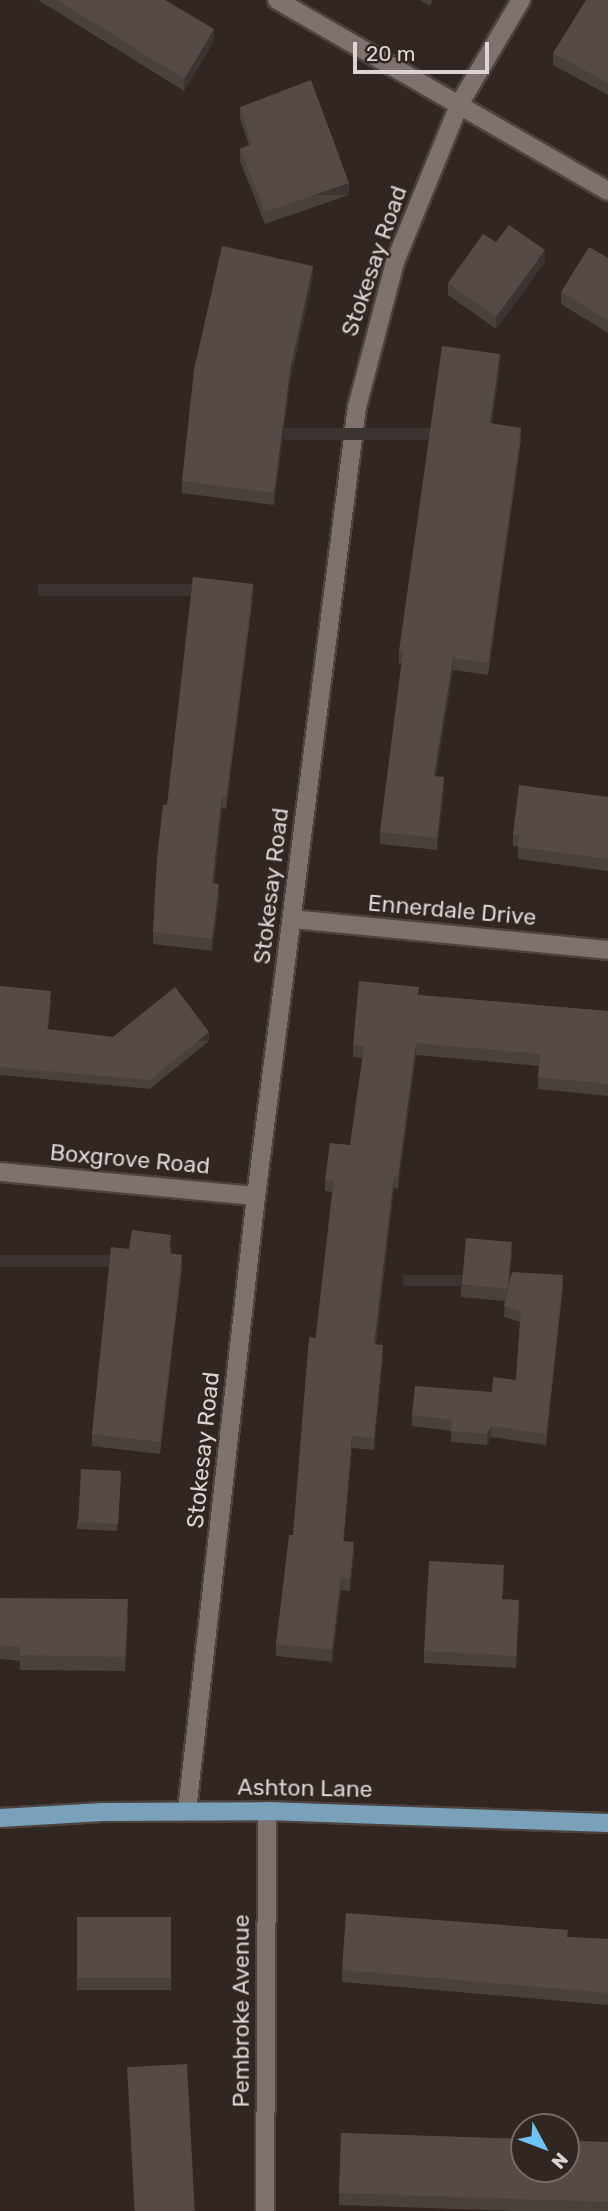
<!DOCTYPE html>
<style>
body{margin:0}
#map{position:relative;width:608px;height:2211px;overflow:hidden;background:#312622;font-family:Rubik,sans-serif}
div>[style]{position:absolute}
.roads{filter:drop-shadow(2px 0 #4c423f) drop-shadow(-2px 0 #4c423f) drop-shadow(0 2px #4c423f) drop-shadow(0 -2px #4c423f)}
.minor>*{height:18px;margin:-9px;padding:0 9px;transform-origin:9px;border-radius:9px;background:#7f716d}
.major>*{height:18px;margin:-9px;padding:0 9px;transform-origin:9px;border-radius:9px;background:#7aa1ba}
.wall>*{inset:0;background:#4a403c;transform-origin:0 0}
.shaded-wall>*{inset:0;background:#3c3431;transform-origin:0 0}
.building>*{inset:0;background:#564a46;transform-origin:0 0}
span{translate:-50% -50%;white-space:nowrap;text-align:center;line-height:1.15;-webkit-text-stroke:5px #312622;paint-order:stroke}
.street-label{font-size:23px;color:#dcd4d2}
.north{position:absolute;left:510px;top:2113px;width:70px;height:70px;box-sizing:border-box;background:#312622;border:2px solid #756c68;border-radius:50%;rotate:131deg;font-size:19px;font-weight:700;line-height:28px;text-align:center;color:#dcd4d2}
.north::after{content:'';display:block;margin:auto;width:24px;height:32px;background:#6fc2f4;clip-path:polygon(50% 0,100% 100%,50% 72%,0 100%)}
.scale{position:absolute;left:353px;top:42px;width:136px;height:32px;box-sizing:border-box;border:4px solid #dcd4d2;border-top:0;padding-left:9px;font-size:21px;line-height:24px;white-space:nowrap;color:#dcd4d2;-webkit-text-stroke:5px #312622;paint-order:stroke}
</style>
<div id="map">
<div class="roads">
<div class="minor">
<div style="left:277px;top:0;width:382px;rotate:30deg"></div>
<div style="left:292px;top:919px;width:318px;rotate:5.6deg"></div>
<div style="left:0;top:1172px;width:257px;rotate:5.4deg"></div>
<div style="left:187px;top:1811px;width:619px;rotate:-83.6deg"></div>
<div style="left:256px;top:1196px;width:795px;rotate:-82.71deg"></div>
<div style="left:357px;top:407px;width:150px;rotate:-75.3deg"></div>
<div style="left:395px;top:262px;width:172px;rotate:-67.8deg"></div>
<div style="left:460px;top:103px;width:120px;rotate:-59.4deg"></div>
<div style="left:265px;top:2211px;width:400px;rotate:-89.7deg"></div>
</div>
<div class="major">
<div style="left:0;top:1818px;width:103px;rotate:-3.3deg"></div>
<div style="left:103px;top:1812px;width:164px;rotate:-0.3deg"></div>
<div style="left:267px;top:1811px;width:341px;rotate:2deg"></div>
</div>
</div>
<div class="wall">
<div style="clip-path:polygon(38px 0,165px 0,214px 41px,184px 91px)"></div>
<div style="clip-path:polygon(419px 0,433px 0,430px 6px)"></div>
<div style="clip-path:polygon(608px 0,608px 95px,553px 65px,553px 53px)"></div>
<div style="clip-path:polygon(240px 107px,349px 195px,265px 224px,240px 161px,240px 149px,249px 145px,240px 119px)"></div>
<div style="clip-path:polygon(496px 242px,545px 262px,496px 329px,448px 295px,448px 283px)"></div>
<div style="clip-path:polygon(608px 258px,608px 333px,561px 304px,561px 292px)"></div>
<div style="clip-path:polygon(313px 278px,290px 382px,274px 505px,182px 493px,182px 481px)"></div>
<div style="clip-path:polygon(500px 366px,492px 423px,521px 440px,488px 675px,453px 670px,436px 776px,444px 789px,437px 850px,380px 844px,380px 832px,402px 663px,399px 663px,399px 651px)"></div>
<div style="clip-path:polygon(253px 596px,226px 809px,222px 808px,214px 883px,219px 896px,212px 951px,153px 944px,153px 932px,167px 805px)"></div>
<div style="clip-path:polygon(608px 797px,608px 871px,518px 859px,518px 847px,513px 846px,513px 834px)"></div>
<div style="clip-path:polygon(0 986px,51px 1000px,48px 1030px,113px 1037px,209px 1041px,150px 1089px,0 1075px)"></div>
<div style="clip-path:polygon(419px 995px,608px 1011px,608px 1096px,538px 1089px,539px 1066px,416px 1055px,398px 1189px,394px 1188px,376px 1344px,383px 1356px,374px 1450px,352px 1448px,344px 1541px,354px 1554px,350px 1591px,341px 1590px,332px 1662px,276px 1656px,276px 1644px,293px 1535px,332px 1192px,325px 1191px,325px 1180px,350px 1145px,363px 1058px,353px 1057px,353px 1045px)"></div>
<div style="clip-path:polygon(171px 1247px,171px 1253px,182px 1267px,160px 1454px,92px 1446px,92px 1434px,129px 1249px)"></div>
<div style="clip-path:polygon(512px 1254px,509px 1282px,563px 1286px,546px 1445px,491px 1437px,487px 1445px,451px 1442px,451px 1431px,412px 1426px,412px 1415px,492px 1392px,516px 1380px,520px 1322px,504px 1317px,505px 1301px,461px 1297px,461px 1285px)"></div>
<div style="clip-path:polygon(121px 1478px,117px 1531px,77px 1529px,77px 1522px)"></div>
<div style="clip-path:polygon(504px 1577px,502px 1599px,519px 1612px,516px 1668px,424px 1663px,424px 1651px)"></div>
<div style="clip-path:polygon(0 1598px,128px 1614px,125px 1671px,20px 1670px,20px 1661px,0 1659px)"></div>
<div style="left:77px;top:1917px;width:94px;height:73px"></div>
<div style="clip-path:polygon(568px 1937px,608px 1939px,608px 2005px,342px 1982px,342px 1970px)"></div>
<div style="clip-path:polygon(341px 2133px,608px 2142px,608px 2211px,514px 2211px,339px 2205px)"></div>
</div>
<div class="shaded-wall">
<div style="clip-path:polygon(214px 29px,214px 41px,184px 91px,184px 79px)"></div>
<div style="left:349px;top:183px;width:12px;height:89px;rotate:90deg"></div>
<div style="clip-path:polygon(545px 250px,545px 262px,496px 329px,496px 317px)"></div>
<div style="clip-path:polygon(313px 266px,313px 278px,290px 382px,274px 505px,274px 493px,290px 370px)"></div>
<div style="clip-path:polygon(500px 354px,500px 366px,490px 435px,490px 423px)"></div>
<div style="left:521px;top:428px;width:12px;height:237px;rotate:90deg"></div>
<div style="left:253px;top:584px;width:12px;height:215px;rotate:90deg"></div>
<div style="clip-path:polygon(453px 658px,453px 670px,434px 788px,434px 776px)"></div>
<div style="clip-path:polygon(444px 777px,444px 789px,437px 850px,437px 838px)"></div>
<div style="clip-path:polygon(222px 796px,222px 808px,212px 895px,212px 883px)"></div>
<div style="clip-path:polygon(219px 884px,219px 896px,212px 951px,212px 939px)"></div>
<div style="left:209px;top:1032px;width:9px;height:76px;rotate:90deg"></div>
<div style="clip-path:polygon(416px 1043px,416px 1055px,398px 1189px,398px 1177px)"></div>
<div style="clip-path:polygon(394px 1176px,394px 1188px,374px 1355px,374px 1344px)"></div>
<div style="clip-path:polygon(512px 1242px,512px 1254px,507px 1301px,507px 1289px)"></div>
<div style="left:182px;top:1255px;width:12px;height:188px;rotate:90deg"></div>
<div style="left:563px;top:1275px;width:11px;height:160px;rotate:90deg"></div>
<div style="clip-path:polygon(383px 1345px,383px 1356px,374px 1450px,374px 1438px)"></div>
<div style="clip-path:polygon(491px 1426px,491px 1437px,487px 1445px,487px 1434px)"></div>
<div style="clip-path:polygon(352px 1436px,352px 1448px,343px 1553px,343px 1541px)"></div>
<div style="clip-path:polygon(354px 1542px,354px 1554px,350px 1591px,350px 1579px)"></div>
<div style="clip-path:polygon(341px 1578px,341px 1590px,332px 1662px,332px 1650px)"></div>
</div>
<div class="building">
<div style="clip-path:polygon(57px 0,165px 0,214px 29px,184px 79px)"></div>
<div style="clip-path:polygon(586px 0,608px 0,608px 83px,553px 53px)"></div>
<div style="clip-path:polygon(311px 80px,349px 183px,265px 212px,240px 149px,252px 144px,240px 107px)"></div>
<div style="clip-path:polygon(509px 225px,545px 250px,496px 317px,448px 283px,483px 234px,496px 242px)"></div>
<div style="clip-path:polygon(222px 246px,313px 266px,290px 370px,274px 493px,182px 481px,194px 370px)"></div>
<div style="clip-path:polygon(589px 247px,608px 258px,608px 321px,561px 292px)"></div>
<div style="clip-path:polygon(442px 346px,500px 354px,490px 423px,521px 428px,488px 663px,453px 658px,434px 776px,444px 777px,437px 838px,380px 832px,403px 651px,399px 651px)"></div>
<div style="clip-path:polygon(193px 577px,253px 584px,226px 797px,222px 796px,212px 883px,219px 884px,212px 939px,153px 932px,157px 858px,163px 805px,167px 805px)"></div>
<div style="clip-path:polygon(519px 785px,608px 797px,608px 859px,518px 847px,519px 835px,513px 834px)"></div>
<div style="clip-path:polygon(359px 981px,419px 987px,418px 995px,608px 1011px,608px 1084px,538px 1077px,540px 1054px,416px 1043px,398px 1177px,394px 1176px,374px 1344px,383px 1345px,374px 1438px,352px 1436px,343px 1541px,354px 1542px,350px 1579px,341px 1578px,332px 1650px,276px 1644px,289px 1535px,293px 1535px,309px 1337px,316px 1338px,334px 1181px,325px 1180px,330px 1143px,350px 1145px,364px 1046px,353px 1045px)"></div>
<div style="clip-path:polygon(0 986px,51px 991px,47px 1029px,113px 1037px,175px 987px,209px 1032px,150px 1080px,0 1067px)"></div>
<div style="clip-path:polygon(132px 1230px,171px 1235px,169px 1253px,182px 1255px,160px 1442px,92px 1434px,111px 1247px,129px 1249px)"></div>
<div style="left:466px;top:1238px;width:46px;height:47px;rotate:5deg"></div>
<div style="clip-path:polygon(512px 1272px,563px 1275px,546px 1434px,491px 1426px,487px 1434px,451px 1431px,452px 1420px,412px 1415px,415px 1386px,492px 1392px,493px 1377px,516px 1380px,521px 1311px,504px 1306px)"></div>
<div style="left:81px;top:1469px;width:40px;height:53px;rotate:3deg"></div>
<div style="clip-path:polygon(429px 1561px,504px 1565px,502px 1599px,519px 1600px,516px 1656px,424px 1651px)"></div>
<div style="clip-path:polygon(0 1598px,128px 1599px,125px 1657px,20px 1655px,20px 1647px,0 1645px)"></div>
<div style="clip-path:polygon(346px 1913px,568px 1930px,567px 1937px,608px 1939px,608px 1993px,342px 1970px)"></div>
<div style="left:77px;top:1917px;width:94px;height:61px"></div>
<div style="left:187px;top:2064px;width:147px;height:60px;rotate:87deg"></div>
<div style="clip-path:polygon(341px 2133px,524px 2139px,524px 2169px,566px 2169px,566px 2141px,608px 2142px,608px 2202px,339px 2193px)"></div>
</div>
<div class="street-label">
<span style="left:374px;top:261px;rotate:-71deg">Stokesay Road</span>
<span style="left:271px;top:886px;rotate:-83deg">Stokesay Road</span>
<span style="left:452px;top:910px;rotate:5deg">Ennerdale Drive</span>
<span style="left:130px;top:1159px;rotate:5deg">Boxgrove Road</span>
<span style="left:203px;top:1450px;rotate:-84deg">Stokesay Road</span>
<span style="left:305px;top:1788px;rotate:1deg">Ashton Lane</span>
<span style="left:241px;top:2011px;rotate:-90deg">Pembroke Avenue</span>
</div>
<div class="north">N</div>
<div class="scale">20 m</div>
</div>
